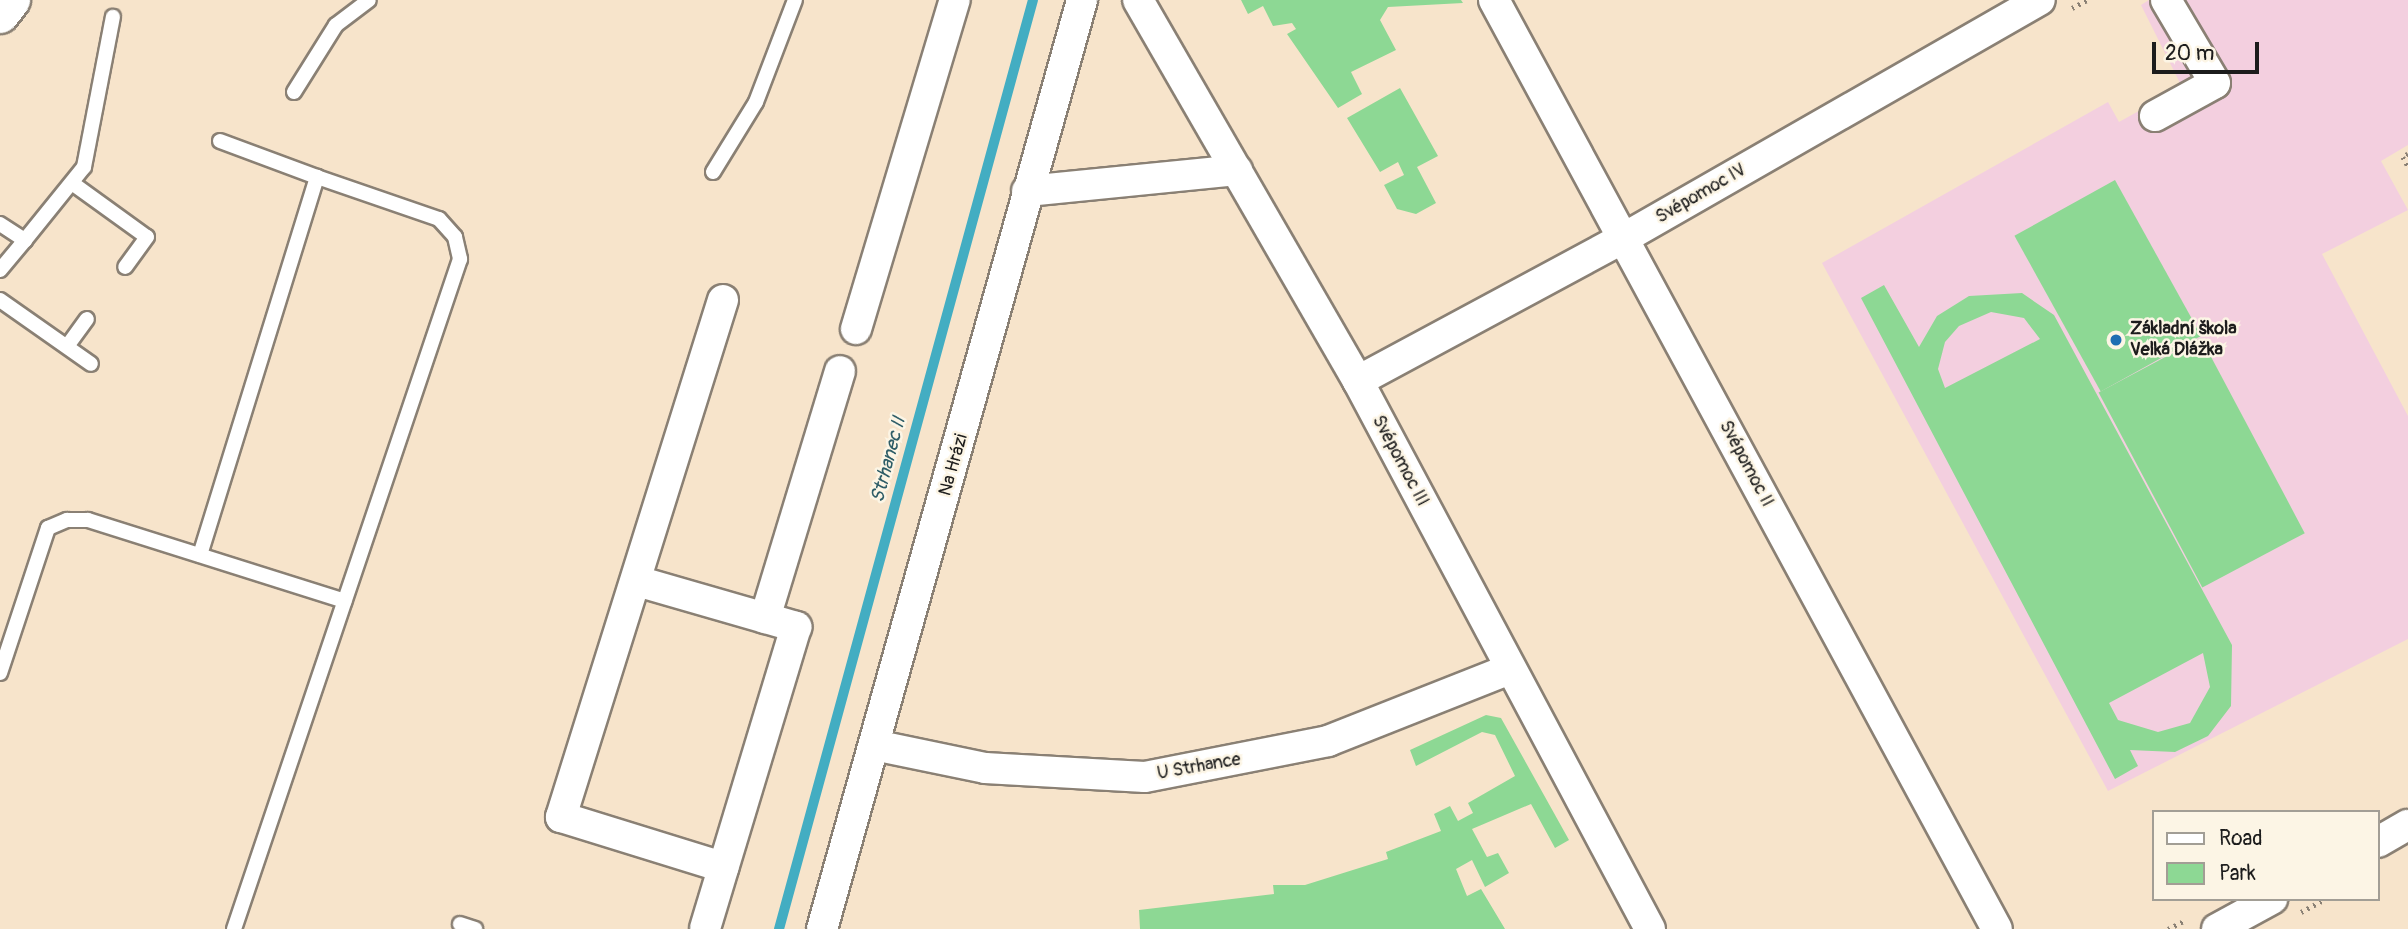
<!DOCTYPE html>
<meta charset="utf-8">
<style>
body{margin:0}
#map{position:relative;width:2408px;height:929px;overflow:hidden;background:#f7e4cb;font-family:Pangolin,sans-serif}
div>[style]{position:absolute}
.built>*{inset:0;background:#f3cfdf}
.green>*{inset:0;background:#8dd894;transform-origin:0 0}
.stream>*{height:10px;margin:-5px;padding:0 5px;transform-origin:5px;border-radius:5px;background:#43adc2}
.path>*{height:4.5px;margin-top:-2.25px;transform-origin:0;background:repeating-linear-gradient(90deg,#8a8074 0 2px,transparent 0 7px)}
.roads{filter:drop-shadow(2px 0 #8a8074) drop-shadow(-2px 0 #8a8074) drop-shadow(0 2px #8a8074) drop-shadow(0 -2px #8a8074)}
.service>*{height:14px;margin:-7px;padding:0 7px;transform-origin:7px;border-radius:7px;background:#fff}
.minor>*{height:30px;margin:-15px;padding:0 15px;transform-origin:15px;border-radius:15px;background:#fff}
.primary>*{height:38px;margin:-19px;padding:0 19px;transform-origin:19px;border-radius:19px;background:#fff}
.dots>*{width:19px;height:19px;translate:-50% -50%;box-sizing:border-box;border:4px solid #fcf5e5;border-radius:50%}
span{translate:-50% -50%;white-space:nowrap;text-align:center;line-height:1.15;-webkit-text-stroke:5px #fcf5e5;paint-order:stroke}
.street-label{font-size:18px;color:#1c1c1c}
.poi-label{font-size:18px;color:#1c1c1c;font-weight:700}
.left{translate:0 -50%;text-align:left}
.water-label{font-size:19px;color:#2e5d67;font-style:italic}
.legend{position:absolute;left:2152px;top:810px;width:228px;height:91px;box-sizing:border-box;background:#fcf5e5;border:2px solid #a29e95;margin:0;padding:9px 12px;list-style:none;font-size:21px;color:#1c1c1c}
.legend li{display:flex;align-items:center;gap:14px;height:35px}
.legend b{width:35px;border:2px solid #a29e95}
.scale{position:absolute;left:2152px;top:42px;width:107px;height:32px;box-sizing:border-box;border:4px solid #1c1c1c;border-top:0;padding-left:9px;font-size:21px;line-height:24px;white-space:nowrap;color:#1c1c1c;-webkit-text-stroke:5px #fcf5e5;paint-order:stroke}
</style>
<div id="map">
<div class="built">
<div style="clip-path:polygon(2149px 0,2408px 0,2408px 145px,2381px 161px,2408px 210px,2322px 254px,2408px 416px,2408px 639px,2108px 791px,1822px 263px,2108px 102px,2119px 122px,2182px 87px,2141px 5px)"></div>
</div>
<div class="green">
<div style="clip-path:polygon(1241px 0,1461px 0,1463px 3px,1388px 7px,1380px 20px,1396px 50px,1351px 72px,1362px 94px,1338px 108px,1287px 34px,1296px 29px,1292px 23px,1273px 26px,1263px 6px,1248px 14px)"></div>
<div style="clip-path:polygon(1400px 88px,1438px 156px,1417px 167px,1436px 203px,1416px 214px,1397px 209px,1384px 185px,1404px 175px,1398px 162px,1380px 172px,1347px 118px)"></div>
<div style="left:2115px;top:180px;width:178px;height:115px;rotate:61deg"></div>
<div style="clip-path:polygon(evenodd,1884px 285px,1919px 347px,1937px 316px,1969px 296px,2022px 293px,2054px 315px,2232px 645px,2231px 706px,2208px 736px,2175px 752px,2130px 750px,2138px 766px,2115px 779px,1861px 298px,1884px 285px,1991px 312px,2024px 318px,2040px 339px,1945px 388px,1938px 369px,1945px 342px,1959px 326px,1991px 312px,1884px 285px,2203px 653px,2210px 687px,2190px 723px,2158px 732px,2118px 720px,2109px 703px,2203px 653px)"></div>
<div style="left:2201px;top:338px;width:221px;height:116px;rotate:62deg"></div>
<div style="clip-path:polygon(1486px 715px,1501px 718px,1569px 840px,1555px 848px,1531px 804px,1472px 829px,1487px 857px,1498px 853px,1509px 873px,1485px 887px,1472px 860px,1456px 869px,1467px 896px,1481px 889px,1505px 929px,1140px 929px,1139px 910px,1274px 894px,1273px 885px,1305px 885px,1388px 859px,1386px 852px,1441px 831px,1434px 814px,1450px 806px,1458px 821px,1473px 813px,1468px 803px,1515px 776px,1495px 735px,1482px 732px,1416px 766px,1410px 750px)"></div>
</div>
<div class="stream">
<div style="left:779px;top:929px;width:963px;rotate:-74.71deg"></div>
</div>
<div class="path">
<div style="left:2072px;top:8px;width:17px;rotate:-28deg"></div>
<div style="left:2408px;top:154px;width:6px;rotate:149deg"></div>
<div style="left:2403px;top:157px;width:10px;rotate:61deg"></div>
<div style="left:2301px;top:912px;width:27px;rotate:-28deg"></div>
<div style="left:2168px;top:929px;width:20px;rotate:-27deg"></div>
</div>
<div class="roads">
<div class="service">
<div style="left:294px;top:92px;width:79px;rotate:-57.9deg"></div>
<div style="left:336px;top:25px;width:41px;rotate:-37.1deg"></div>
<div style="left:220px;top:141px;width:103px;rotate:20.4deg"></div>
<div style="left:713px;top:172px;width:82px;rotate:-58.4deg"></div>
<div style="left:756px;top:102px;width:109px;rotate:-69.1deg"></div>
<div style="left:72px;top:183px;width:92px;rotate:35.8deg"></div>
<div style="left:147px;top:237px;width:37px;rotate:126deg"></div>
<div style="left:0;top:224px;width:30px;rotate:33deg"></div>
<div style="left:25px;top:240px;width:94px;rotate:-51.1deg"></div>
<div style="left:84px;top:167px;width:153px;rotate:-79.1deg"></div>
<div style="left:0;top:270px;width:39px;rotate:-50deg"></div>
<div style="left:0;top:300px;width:111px;rotate:35.1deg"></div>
<div style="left:68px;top:345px;width:32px;rotate:-54deg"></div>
<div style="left:200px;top:555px;width:396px;rotate:-72.8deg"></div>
<div style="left:317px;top:177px;width:129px;rotate:19deg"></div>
<div style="left:439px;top:219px;width:24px;rotate:48deg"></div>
<div style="left:455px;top:237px;width:23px;rotate:77deg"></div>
<div style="left:460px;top:259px;width:707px;rotate:108.64deg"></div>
<div style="left:0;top:673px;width:153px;rotate:-71.7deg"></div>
<div style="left:48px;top:528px;width:21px;rotate:-23deg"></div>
<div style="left:67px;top:520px;width:21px"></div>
<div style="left:88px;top:520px;width:269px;rotate:17.5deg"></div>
<div style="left:460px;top:924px;width:16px;rotate:18deg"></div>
</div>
<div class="minor">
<div style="left:1138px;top:0;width:440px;rotate:60deg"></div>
<div style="left:1358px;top:381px;width:621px;rotate:61.95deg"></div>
<div style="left:1494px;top:0;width:1056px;rotate:61.57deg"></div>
<div style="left:2155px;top:116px;width:68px;rotate:-28.8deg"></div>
<div style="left:2215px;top:83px;width:96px;rotate:-120.6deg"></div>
<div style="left:1027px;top:191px;width:211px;rotate:-5.7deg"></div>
<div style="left:723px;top:300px;width:542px;rotate:107.4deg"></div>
<div style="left:561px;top:817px;width:170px;rotate:17.2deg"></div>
<div style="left:856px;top:329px;width:344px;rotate:-73.3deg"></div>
<div style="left:1358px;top:381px;width:302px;rotate:-28.3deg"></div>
<div style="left:1624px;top:238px;width:479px;rotate:-29.8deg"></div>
<div style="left:637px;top:581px;width:166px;rotate:16.1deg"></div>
<div style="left:796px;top:627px;width:315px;rotate:106.8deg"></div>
<div style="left:765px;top:618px;width:258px;rotate:-73.1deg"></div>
<div style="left:874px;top:745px;width:113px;rotate:11.7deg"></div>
<div style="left:985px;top:768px;width:160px;rotate:3.2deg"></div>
<div style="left:1145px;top:777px;width:187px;rotate:-11.1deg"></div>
<div style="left:1328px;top:741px;width:196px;rotate:-21.6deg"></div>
<div style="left:2378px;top:842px;width:34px;rotate:-30deg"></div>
<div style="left:822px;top:929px;width:965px;rotate:-74.36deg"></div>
<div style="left:2217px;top:929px;width:63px;rotate:-28.6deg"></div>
</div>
<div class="primary">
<div style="left:0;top:14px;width:18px;rotate:-52deg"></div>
</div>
</div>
<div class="dots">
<div style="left:2116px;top:340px;background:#1f6fb2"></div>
</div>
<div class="street-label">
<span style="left:1701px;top:194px;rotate:-30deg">Svépomoc IV</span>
<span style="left:1400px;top:461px;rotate:62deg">Svépomoc III</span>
<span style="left:1746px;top:464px;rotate:62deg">Svépomoc II</span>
<span style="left:954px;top:465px;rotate:-74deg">Na Hrázi</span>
<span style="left:1199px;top:767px;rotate:-10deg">U Strhance</span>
</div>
<div class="poi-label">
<span class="left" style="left:2130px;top:340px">Základní škola<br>Velká Dlážka</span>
</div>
<div class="water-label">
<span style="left:889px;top:460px;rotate:-75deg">Strhanec II</span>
</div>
<ul class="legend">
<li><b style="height:9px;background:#fff"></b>Road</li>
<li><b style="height:19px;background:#8dd894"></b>Park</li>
</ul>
<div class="scale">20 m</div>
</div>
